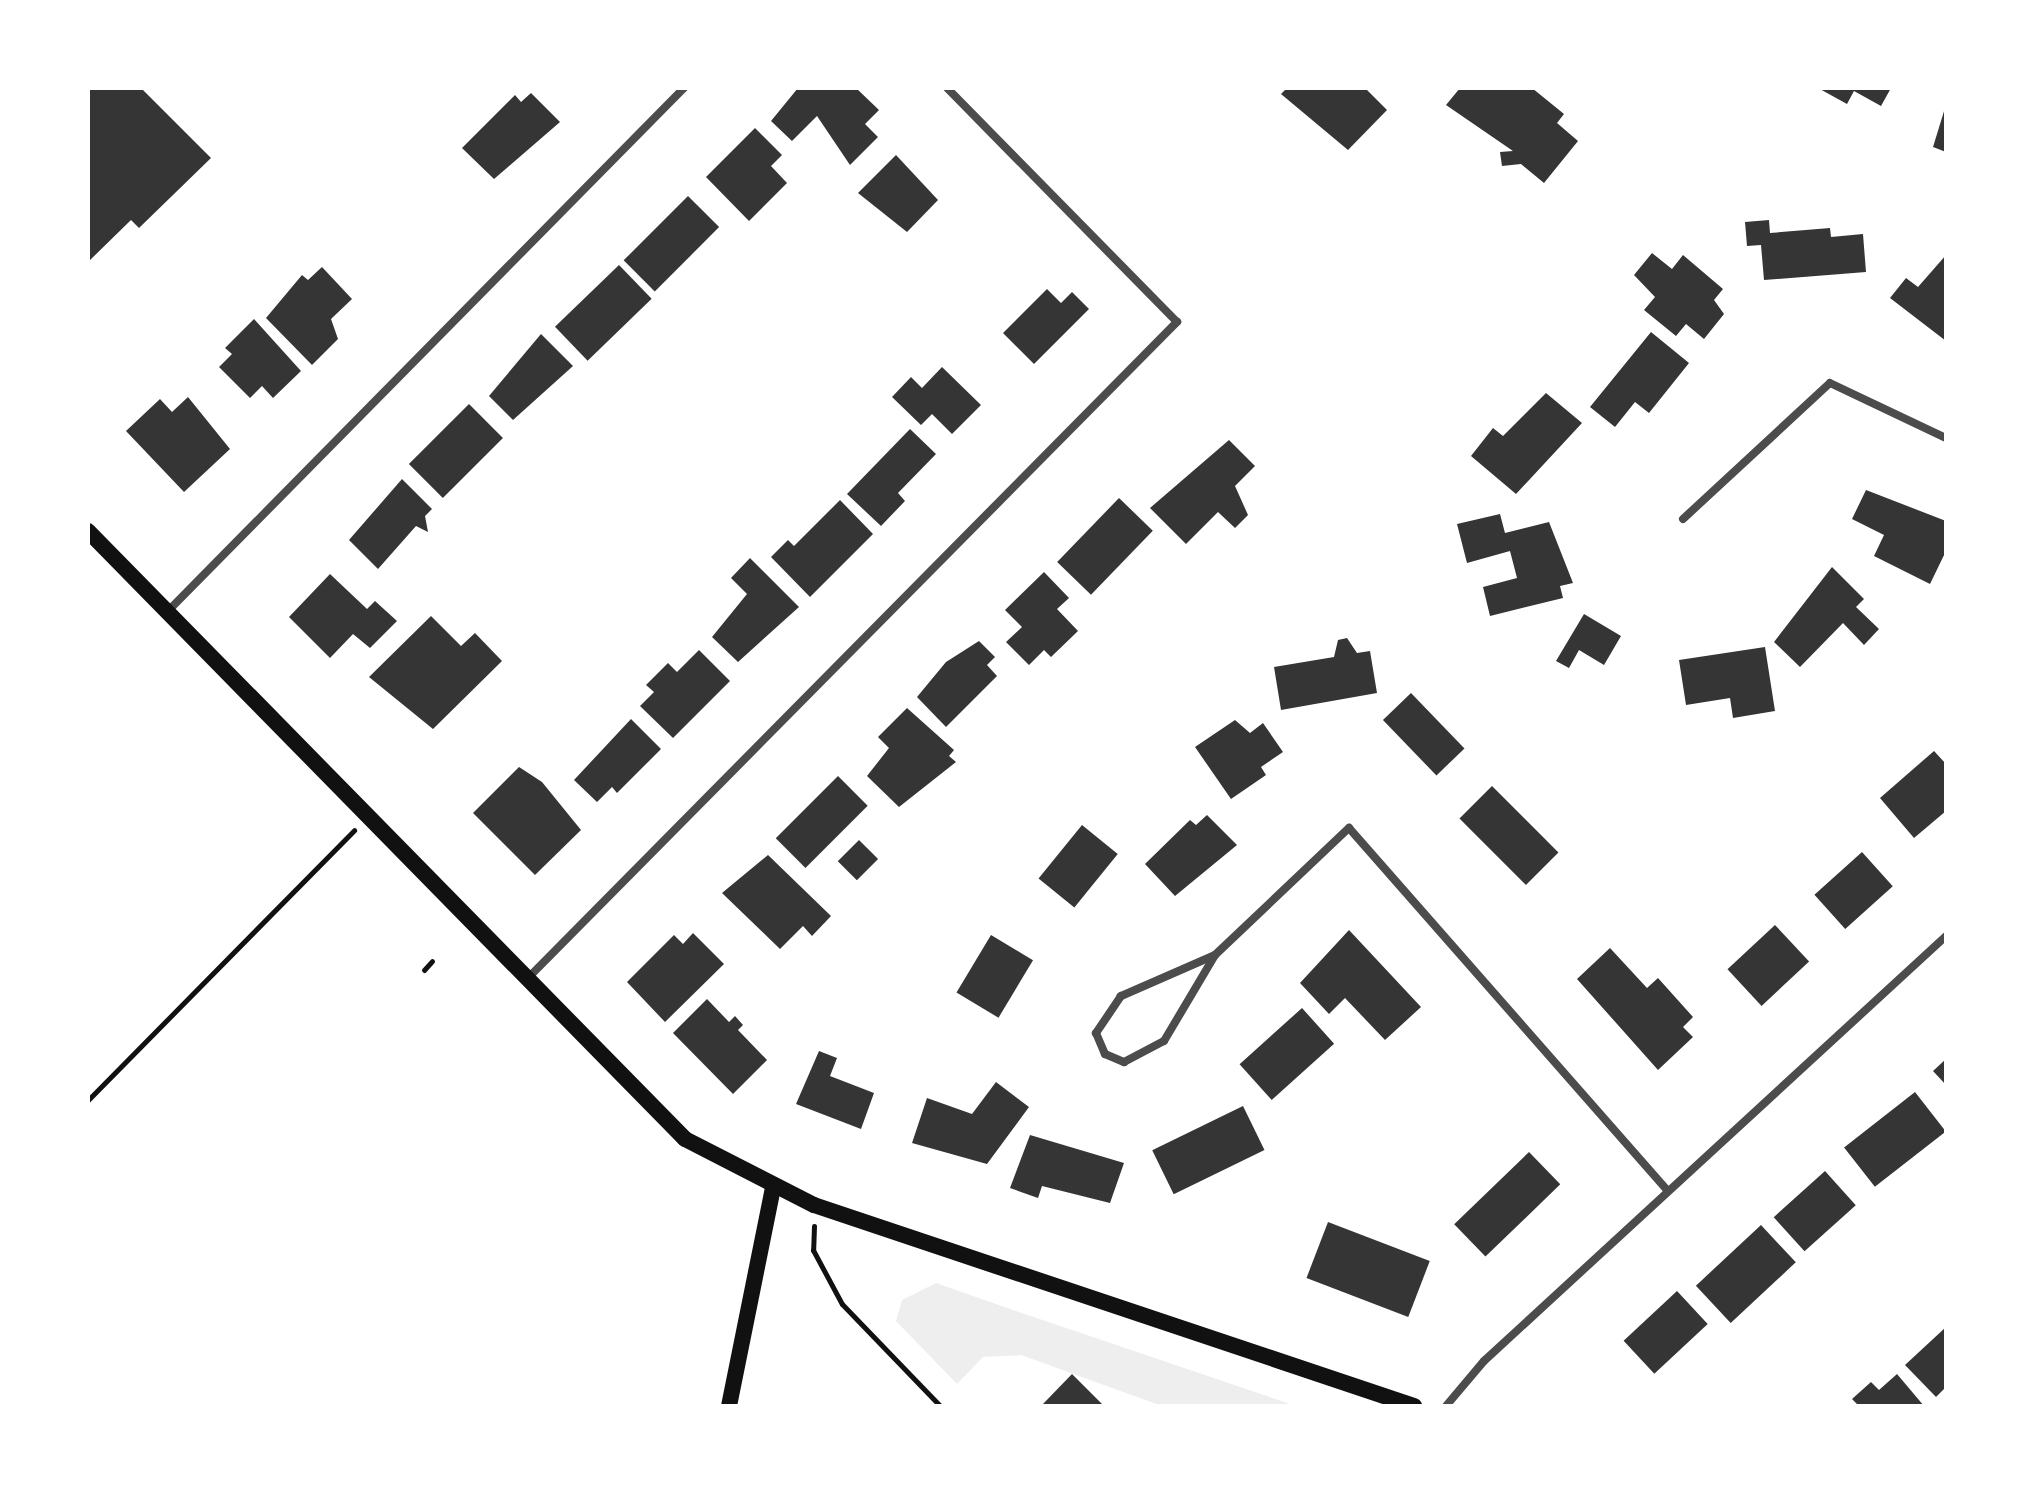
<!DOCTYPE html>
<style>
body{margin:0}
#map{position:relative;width:2034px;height:1494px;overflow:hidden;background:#fff;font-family:Jost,sans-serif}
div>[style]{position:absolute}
.green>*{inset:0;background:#eee}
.building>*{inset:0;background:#353535;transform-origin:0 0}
.path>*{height:5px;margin:-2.5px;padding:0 2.5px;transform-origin:2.5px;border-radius:2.5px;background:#111}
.minor>*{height:8px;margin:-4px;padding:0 4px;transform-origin:4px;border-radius:4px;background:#4c4c4c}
.secondary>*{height:16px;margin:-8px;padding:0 8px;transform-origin:8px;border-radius:8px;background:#111}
span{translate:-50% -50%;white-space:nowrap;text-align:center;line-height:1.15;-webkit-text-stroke:8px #fff;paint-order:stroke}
.frame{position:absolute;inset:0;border:90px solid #fff;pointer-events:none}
</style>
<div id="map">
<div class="green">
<div style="clip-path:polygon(936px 1283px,1013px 1310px,1296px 1406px,1162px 1406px,1021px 1355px,983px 1357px,957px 1384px,896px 1321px,902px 1300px)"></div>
</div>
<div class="building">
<div style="clip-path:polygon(88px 88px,141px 88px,211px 158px,139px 228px,131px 220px,88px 262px)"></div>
<div style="clip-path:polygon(798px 88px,856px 88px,879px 110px,865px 124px,878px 137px,850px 165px,817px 116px,792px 141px,771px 121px)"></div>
<div style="clip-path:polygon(1287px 88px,1365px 88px,1387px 110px,1348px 150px,1281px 94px)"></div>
<div style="clip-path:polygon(1460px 88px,1532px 88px,1564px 114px,1557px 123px,1578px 141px,1544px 183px,1521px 164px,1502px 166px,1500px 152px,1513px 151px,1446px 105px)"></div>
<div style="clip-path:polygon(1818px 88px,1891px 88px,1881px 106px,1854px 91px,1847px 104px)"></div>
<div style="clip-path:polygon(531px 93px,560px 122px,494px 179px,462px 148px,515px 95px,521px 102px)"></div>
<div style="clip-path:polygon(1945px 108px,1946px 108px,1946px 152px,1933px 147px)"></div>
<div style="clip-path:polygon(755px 128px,782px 155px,771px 166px,787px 183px,749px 221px,706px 177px)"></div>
<div style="clip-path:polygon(896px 155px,938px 200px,907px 232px,858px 193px)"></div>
<div style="left:688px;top:196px;width:44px;height:91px;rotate:45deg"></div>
<div style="clip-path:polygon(1769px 220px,1770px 233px,1830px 228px,1831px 237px,1863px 234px,1866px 272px,1764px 280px,1761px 245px,1747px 246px,1745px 222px)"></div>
<div style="clip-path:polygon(1652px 253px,1672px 269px,1683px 255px,1723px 289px,1714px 300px,1724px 314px,1704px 339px,1686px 324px,1676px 336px,1644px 310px,1655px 297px,1634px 275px)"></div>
<div style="clip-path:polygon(1946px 255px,1946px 341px,1890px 298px,1906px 278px,1918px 287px)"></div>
<div style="left:619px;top:265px;width:47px;height:89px;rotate:46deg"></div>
<div style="clip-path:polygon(322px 267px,352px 299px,331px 319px,338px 339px,312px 365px,266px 318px,302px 275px,308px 280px)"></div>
<div style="clip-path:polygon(1047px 289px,1061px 303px,1072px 292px,1089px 309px,1034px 364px,1003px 333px)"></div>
<div style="clip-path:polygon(254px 319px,301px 371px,273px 398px,262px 386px,250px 398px,219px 367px,232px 354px,225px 348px)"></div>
<div style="clip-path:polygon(1651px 332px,1689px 363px,1649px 413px,1635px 402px,1615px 427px,1590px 407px)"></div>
<div style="clip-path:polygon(541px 334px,573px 366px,513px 420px,489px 396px)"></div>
<div style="clip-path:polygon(942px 367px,981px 405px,952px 434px,932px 414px,921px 425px,892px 397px,911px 377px,922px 388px)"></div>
<div style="clip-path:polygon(1546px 393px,1582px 423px,1516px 494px,1471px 456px,1493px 428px,1503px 436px)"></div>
<div style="clip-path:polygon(188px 397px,230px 449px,184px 492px,126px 431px,160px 399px,172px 412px)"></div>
<div style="left:469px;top:404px;width:48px;height:85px;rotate:45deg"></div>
<div style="clip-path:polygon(910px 429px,936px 454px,898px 493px,905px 501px,881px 526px,847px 494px)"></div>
<div style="clip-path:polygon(1229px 440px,1255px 466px,1235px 486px,1248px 515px,1235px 528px,1218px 512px,1186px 544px,1150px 508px)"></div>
<div style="clip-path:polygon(402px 479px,432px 509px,425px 516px,428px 532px,416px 526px,378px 569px,349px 540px)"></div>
<div style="clip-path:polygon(1866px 490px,1946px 521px,1946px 551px,1930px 584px,1874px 556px,1884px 535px,1852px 519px)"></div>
<div style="left:1119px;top:498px;width:47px;height:89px;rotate:44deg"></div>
<div style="clip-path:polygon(840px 500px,873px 534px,810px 597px,771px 557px,788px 540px,794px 546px)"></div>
<div style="clip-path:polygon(1500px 514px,1505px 533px,1549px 522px,1573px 583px,1560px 586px,1563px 598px,1490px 616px,1483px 587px,1517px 578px,1510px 551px,1467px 563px,1457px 524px)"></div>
<div style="clip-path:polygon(750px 558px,799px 607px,738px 662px,712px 637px,747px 594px,731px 578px)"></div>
<div style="clip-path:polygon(1832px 567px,1864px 599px,1856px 607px,1879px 629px,1864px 645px,1843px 623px,1800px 667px,1774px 642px)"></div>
<div style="clip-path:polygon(1044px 572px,1069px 598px,1057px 609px,1078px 631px,1051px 657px,1044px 650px,1029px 665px,1006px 642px,1022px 627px,1005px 610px)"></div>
<div style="clip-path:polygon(330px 574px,367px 609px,375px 601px,397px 621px,370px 648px,353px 634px,330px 658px,289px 617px)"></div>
<div style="clip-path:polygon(1584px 614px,1621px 636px,1604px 665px,1579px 650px,1569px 668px,1556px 661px)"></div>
<div style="clip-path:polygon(431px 616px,461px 646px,475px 633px,502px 661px,433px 729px,369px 677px)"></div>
<div style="clip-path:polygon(1347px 638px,1357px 653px,1370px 651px,1377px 693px,1281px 710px,1274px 667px,1334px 657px,1338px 640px)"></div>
<div style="clip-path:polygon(979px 641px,995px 657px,987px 665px,997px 676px,946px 727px,917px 697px,946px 662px)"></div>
<div style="clip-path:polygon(1765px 647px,1775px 711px,1733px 718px,1730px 698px,1686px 705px,1679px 660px)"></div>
<div style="clip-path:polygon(699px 650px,730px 681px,673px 738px,640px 706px,654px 692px,646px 685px,668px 663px,677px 672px)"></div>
<div style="left:1411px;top:693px;width:77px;height:39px;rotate:46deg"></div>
<div style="clip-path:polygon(907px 708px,954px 750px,949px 756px,956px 762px,899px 807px,867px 776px,889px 748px,878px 737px)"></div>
<div style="clip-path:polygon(631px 719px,661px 749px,617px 793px,612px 787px,597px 802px,574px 780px)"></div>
<div style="clip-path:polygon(1235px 720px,1250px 733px,1263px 723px,1283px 752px,1261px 767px,1266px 775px,1231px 799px,1195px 747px)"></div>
<div style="clip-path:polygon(1934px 751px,1946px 764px,1946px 811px,1914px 838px,1880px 798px)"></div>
<div style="clip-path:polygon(519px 767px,542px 782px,581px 830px,535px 875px,473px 813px)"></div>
<div style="left:838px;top:776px;width:42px;height:88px;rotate:45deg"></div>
<div style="left:1492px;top:786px;width:94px;height:46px;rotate:45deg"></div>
<div style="clip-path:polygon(1207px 815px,1237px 845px,1175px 896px,1145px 864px,1190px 820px,1196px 825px)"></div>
<div style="left:1082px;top:825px;width:46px;height:69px;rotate:39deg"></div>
<div style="left:859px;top:840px;width:27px;height:30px;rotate:45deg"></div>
<div style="left:1862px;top:852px;width:46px;height:64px;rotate:48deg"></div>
<div style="clip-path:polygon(768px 855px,831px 916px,812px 936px,803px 926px,780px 949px,722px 893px)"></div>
<div style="left:1775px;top:925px;width:50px;height:65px;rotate:47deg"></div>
<div style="clip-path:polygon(1349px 930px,1421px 1007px,1385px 1040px,1345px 998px,1329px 1014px,1300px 983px)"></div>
<div style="clip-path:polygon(693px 933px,724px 964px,665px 1022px,627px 982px,674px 935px,683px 944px)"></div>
<div style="left:991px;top:935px;width:49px;height:67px;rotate:31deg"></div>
<div style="clip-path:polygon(1610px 948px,1647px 988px,1658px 978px,1693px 1017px,1683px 1027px,1693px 1037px,1658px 1070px,1577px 979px)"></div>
<div style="clip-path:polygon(707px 999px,729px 1022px,735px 1016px,743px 1025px,738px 1030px,767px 1060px,733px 1094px,673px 1033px)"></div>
<div style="left:1302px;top:1008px;width:48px;height:84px;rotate:48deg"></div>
<div style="clip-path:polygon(819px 1051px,837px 1058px,830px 1076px,874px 1093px,861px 1129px,796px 1104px)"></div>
<div style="clip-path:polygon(1946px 1059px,1946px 1085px,1933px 1071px)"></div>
<div style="clip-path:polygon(996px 1082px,1029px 1107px,987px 1164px,912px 1143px,927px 1098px,972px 1114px)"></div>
<div style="left:1915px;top:1092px;width:50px;height:90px;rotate:52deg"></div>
<div style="left:1243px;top:1106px;width:49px;height:101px;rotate:64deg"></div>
<div style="clip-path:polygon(1030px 1135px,1124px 1163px,1110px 1203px,1042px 1186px,1038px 1198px,1010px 1188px)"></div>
<div style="left:1529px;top:1152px;width:45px;height:104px;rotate:46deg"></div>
<div style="left:1825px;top:1171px;width:46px;height:69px;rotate:48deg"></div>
<div style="left:1328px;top:1222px;width:109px;height:60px;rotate:21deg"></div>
<div style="left:1761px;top:1225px;width:51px;height:89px;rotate:47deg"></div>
<div style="left:1677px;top:1291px;width:45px;height:73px;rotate:47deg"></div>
<div style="clip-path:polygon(1946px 1327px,1946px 1387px,1936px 1397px,1905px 1365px)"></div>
<div style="clip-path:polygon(1072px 1374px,1104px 1406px,1041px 1406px)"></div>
<div style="clip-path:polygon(1897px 1374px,1924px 1406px,1859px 1406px,1852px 1399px,1871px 1382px,1879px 1390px)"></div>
</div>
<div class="path">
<div style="left:424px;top:970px;width:12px;rotate:-48deg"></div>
<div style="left:88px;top:1100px;width:379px;rotate:-45.4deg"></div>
<div style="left:814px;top:1226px;width:24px;rotate:92deg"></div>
<div style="left:813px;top:1250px;width:61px;rotate:61.8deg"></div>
<div style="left:842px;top:1304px;width:141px;rotate:46.1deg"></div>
</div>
<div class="minor">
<div style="left:1683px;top:519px;width:200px;rotate:-42.8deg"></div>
<div style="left:1830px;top:383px;width:128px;rotate:25.4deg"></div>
<div style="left:168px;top:611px;width:735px;rotate:-45.39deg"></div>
<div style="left:1215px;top:955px;width:103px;rotate:156.4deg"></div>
<div style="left:1121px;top:996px;width:45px;rotate:124deg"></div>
<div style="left:1096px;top:1033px;width:23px;rotate:67deg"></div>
<div style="left:1105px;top:1054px;width:21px;rotate:23deg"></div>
<div style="left:1124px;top:1062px;width:45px;rotate:-27.7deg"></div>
<div style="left:1164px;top:1041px;width:100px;rotate:-59.3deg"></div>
<div style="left:1215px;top:955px;width:185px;rotate:-43.5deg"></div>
<div style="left:1349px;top:828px;width:482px;rotate:48.7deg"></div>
<div style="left:526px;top:980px;width:926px;rotate:-45.31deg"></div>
<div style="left:1177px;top:322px;width:328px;rotate:-134.5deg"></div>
<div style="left:1446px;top:1406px;width:59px;rotate:-49.8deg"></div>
<div style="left:1484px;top:1361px;width:628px;rotate:-42.61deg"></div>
</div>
<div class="secondary">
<div style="left:88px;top:531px;width:852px;rotate:45.52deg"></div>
<div style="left:685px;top:1139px;width:145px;rotate:27.1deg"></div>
<div style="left:814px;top:1205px;width:633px;rotate:18.52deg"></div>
<div style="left:729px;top:1406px;width:222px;rotate:-78.6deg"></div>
</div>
<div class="frame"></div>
</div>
